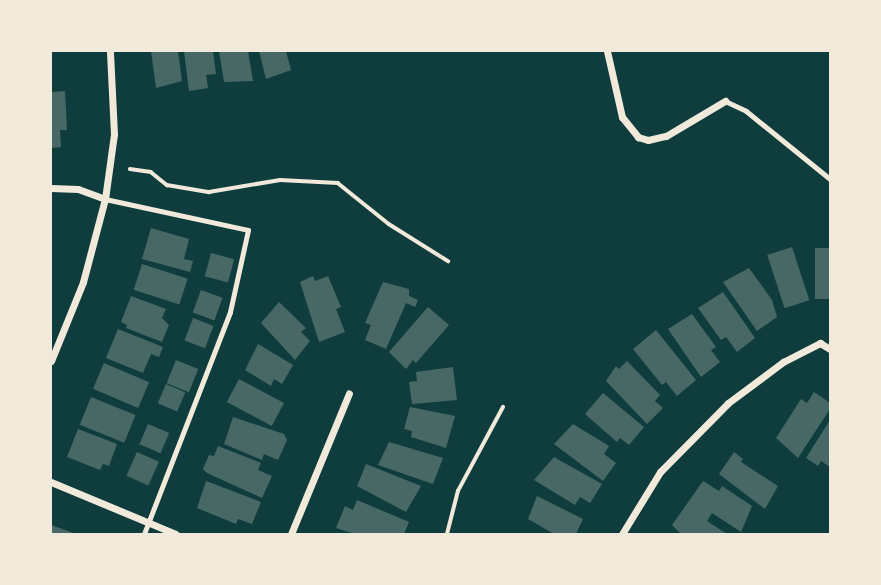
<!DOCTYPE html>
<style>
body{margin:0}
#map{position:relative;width:881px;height:585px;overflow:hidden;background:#0f3d3e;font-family:"PT Sans",sans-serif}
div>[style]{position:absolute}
.building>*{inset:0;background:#486865;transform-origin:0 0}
.path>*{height:3.5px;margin:-1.75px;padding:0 1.75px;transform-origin:1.75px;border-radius:1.75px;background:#f1e9da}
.service>*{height:5px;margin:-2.5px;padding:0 2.5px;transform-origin:2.5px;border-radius:2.5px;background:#f1e9da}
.minor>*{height:7px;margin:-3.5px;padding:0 3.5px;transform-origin:3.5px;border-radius:3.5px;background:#f1e9da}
span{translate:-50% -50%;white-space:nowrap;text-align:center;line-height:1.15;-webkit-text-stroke:5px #f1e9da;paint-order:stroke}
.frame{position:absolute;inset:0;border:52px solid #f1e9da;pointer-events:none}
</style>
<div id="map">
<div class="building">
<div style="clip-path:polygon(151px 51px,178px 51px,182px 81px,156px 88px)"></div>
<div style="clip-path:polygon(184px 51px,213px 51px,216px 74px,206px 75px,208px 88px,189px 91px)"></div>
<div style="clip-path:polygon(219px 51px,248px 51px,253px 81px,224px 82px)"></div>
<div style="clip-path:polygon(259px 51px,286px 51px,291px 70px,266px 79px)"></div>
<div style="clip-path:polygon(65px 91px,67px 130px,60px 130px,61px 147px,51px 148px,51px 92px)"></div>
<div style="clip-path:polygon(151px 228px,189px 239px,184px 259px,193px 261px,190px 272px,142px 259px)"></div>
<div style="left:792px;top:247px;width:56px;height:26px;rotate:72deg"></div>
<div style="left:815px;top:248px;width:15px;height:51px"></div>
<div style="left:211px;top:253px;width:24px;height:24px;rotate:15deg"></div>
<div style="left:142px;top:264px;width:48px;height:27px;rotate:18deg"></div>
<div style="clip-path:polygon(749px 268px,772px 300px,777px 317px,757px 331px,723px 282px)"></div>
<div style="clip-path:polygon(313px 276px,315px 281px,328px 276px,341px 307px,336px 309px,345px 332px,319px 342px,300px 282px)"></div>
<div style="clip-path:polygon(383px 282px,409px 289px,409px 296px,418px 300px,415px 307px,406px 303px,386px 349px,365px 340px,371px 325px,365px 323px)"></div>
<div style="left:201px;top:290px;width:23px;height:24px;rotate:20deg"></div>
<div style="clip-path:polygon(723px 292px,755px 338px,737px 352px,726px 337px,721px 340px,698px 308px)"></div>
<div style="clip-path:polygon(131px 296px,166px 309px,162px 318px,169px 325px,162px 342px,126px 328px,127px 325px,121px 322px)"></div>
<div style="clip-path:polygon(279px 302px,306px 328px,301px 332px,310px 341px,295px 360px,261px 323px)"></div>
<div style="clip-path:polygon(428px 307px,449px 325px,416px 363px,413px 360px,406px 369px,389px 352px)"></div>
<div style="clip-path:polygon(692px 314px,716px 347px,711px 350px,720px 362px,701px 377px,668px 329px)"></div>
<div style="left:193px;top:318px;width:22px;height:24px;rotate:21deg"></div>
<div style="clip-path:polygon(118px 329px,163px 347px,159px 357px,151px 354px,143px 373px,106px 358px)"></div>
<div style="clip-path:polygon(656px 330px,696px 380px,677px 396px,666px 382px,662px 385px,633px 349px)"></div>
<div style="clip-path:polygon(258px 344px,293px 365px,282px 384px,274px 379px,271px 386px,245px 370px)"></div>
<div style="left:176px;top:360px;width:24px;height:25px;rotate:22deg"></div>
<div style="clip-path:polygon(627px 361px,660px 395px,655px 401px,663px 408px,647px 424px,606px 381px,616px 366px,619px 369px)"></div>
<div style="left:104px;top:363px;width:49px;height:28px;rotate:23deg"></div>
<div style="clip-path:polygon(453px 367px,457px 400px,412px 404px,409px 382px,417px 381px,416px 372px)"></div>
<div style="left:239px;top:379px;width:51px;height:26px;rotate:28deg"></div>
<div style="left:166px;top:384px;width:21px;height:21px;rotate:23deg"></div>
<div style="clip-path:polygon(814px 392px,830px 403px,830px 409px,798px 458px,776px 438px,801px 399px,807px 403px)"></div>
<div style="clip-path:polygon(603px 393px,644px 427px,629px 445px,620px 438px,617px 442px,585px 414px)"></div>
<div style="left:91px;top:397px;width:48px;height:30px;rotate:22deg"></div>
<div style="clip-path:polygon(410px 407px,455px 416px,446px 448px,411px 437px,412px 431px,404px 429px)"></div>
<div style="clip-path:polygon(233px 417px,284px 434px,287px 440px,278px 460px,264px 454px,262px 460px,224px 444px)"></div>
<div style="clip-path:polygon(830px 420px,830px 467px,821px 461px,818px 466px,806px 458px)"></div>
<div style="left:148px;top:424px;width:23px;height:22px;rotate:23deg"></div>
<div style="clip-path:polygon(573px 424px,609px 446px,604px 454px,616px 463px,603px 481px,554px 444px)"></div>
<div style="clip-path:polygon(78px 429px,117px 444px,109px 466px,103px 464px,100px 470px,67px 457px)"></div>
<div style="clip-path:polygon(389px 442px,443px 458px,433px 484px,378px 465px)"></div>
<div style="clip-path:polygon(218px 446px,261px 463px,258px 470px,272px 476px,262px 498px,207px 473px,203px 469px,209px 455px,214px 456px)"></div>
<div style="left:137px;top:452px;width:24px;height:26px;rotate:24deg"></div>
<div style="clip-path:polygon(734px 452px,743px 459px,741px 462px,778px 486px,765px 509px,719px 474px)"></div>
<div style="clip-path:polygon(554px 457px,602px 484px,590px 503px,580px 497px,575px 505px,534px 480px)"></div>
<div style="clip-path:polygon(366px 464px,421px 486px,406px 512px,357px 486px)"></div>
<div style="clip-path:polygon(206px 481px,261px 502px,252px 524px,238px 519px,236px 524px,197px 508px)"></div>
<div style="clip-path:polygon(703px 481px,719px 491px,722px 486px,752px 506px,741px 532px,712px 513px,707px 521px,727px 534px,681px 534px,672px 525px)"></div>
<div style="clip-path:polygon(537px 496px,583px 519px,576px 534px,554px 534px,528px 519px)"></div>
<div style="clip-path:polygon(357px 500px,409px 522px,404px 534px,355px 534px,336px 528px,345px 506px,353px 510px)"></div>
<div style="clip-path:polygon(51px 525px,76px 534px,51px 534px)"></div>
</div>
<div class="path">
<div style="left:130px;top:169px;width:21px;rotate:8deg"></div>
<div style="left:151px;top:172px;width:21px;rotate:39deg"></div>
<div style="left:167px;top:185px;width:43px;rotate:9.5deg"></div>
<div style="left:209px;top:192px;width:72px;rotate:-9.6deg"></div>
<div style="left:280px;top:180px;width:58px;rotate:3deg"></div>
<div style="left:338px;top:183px;width:65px;rotate:38.8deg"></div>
<div style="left:389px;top:224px;width:70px;rotate:32.1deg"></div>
<div style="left:447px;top:534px;width:44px;rotate:-75.7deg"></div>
<div style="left:458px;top:491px;width:95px;rotate:-61.8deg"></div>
</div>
<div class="service">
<div style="left:725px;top:101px;width:23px;rotate:25deg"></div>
<div style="left:746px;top:111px;width:108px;rotate:39deg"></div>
<div style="left:105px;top:199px;width:146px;rotate:12.2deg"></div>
<div style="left:248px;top:230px;width:84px;rotate:102.4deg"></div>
<div style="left:230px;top:312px;width:238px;rotate:111.2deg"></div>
</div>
<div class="minor">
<div style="left:607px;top:51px;width:68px;rotate:77.2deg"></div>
<div style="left:622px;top:117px;width:26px;rotate:51deg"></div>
<div style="left:638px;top:137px;width:10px;rotate:17deg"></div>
<div style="left:648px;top:140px;width:18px;rotate:-13deg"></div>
<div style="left:666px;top:136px;width:69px;rotate:-30.7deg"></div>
<div style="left:51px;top:188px;width:27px;rotate:2deg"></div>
<div style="left:78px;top:189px;width:29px;rotate:20deg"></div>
<div style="left:51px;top:361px;width:85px;rotate:-67.9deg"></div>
<div style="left:83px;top:282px;width:86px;rotate:-75.2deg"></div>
<div style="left:105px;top:199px;width:66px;rotate:-82.1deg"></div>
<div style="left:114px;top:134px;width:83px;rotate:-92.8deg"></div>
<div style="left:51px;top:482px;width:135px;rotate:22.6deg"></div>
<div style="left:291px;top:534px;width:152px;rotate:-67.6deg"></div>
<div style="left:622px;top:534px;width:73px;rotate:-58.5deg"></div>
<div style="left:660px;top:472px;width:97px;rotate:-45.4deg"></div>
<div style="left:728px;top:403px;width:69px;rotate:-36.7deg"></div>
<div style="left:783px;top:362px;width:42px;rotate:-27.2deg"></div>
<div style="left:820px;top:343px;width:12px;rotate:31deg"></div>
</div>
<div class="frame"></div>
</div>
